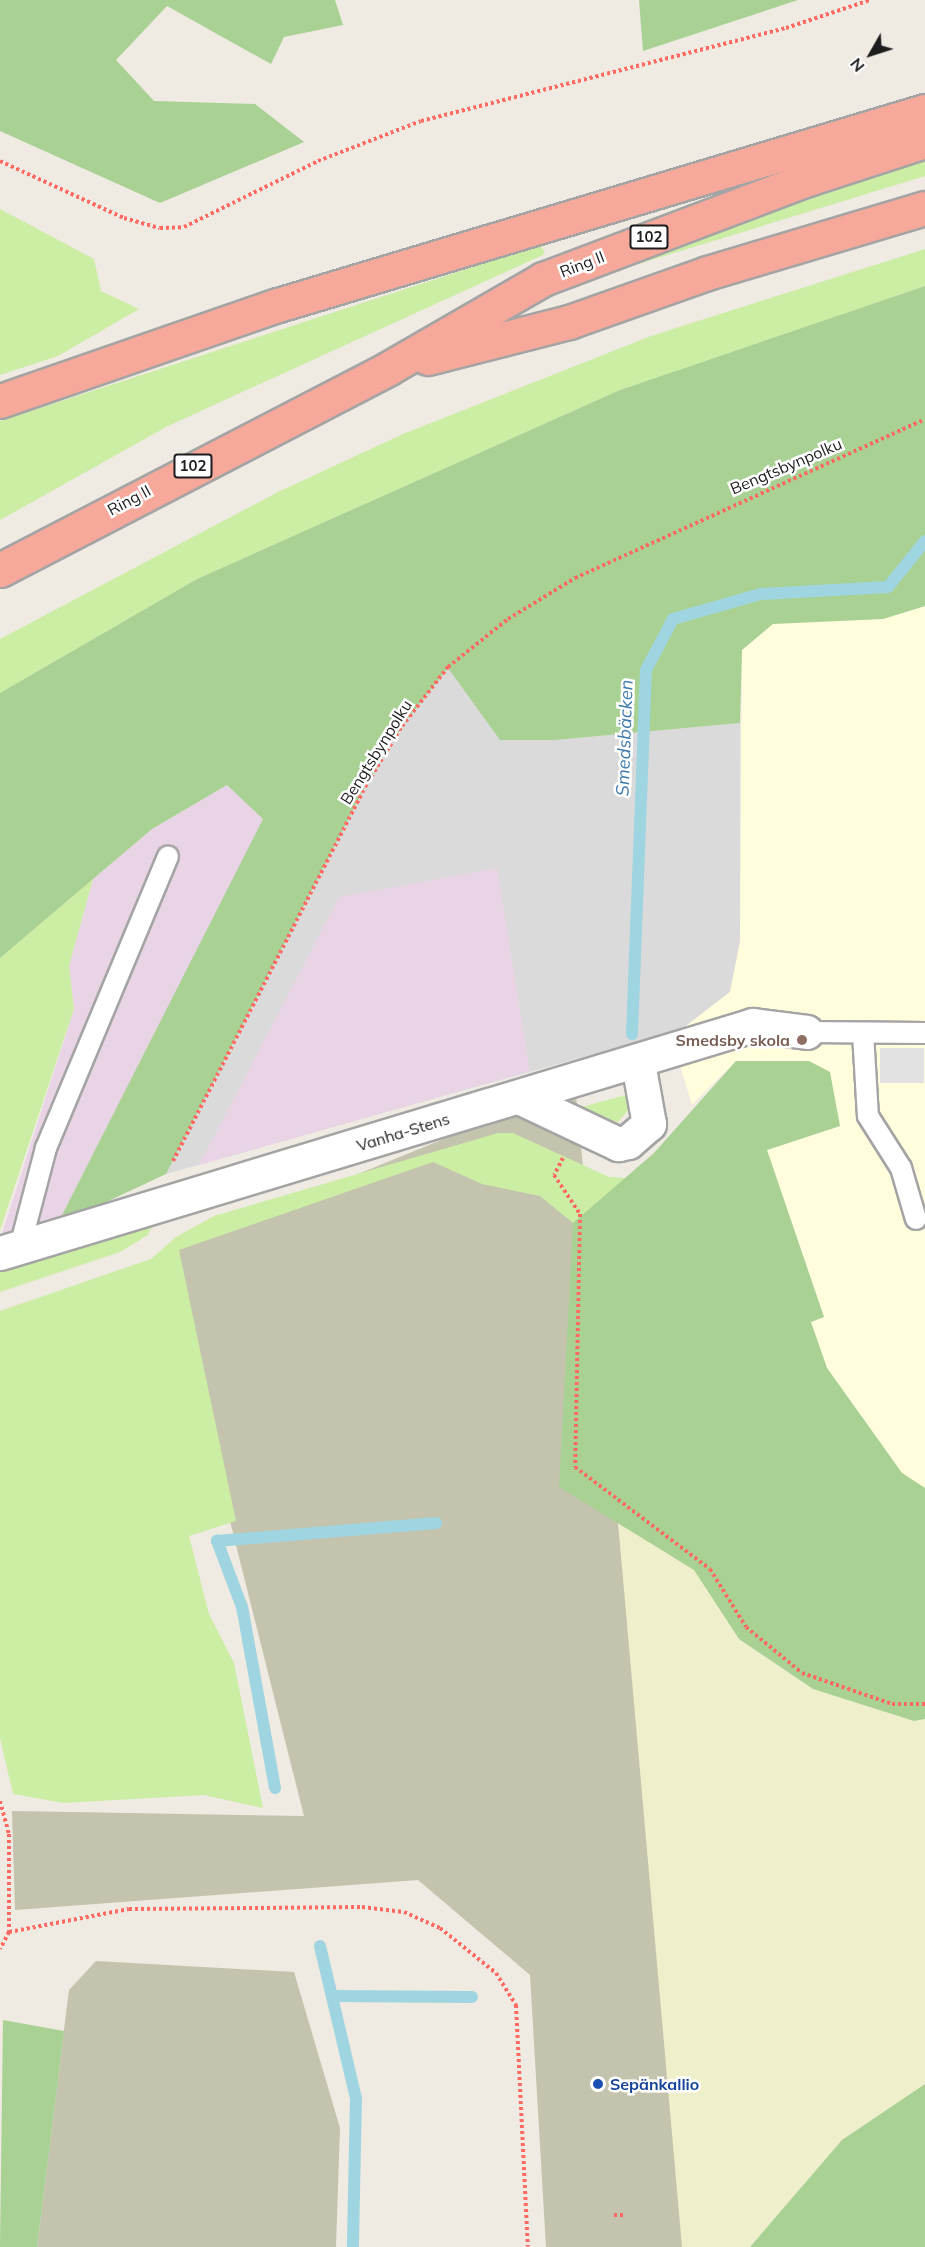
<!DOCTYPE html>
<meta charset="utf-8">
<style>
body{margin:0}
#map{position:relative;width:925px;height:2247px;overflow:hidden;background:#efeae2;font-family:Mulish,sans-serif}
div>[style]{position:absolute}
.residential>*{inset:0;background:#dbdada}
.industrial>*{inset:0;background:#e9d4e6}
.education>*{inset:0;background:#fffddb}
.construction>*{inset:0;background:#c4c3ad}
.farmland>*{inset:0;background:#efefcc}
.grass>*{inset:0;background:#cceda4}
.forest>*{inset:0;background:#a9d194}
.parking>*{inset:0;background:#e1e1e1;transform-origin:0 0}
.stream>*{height:12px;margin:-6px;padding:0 6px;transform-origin:6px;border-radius:6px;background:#9fd5e0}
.path>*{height:4px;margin-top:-2px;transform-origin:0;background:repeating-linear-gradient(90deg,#ff6b63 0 3px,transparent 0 6px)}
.roads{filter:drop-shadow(2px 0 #a4a4a4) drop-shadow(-2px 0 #a4a4a4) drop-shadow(0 2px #a4a4a4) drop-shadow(0 -2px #a4a4a4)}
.service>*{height:20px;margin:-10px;padding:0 10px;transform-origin:10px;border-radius:10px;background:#fff}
.minor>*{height:33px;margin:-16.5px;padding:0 16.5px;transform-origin:16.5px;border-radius:16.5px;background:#fff}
.trunk>*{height:33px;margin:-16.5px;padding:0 16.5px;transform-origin:16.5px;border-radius:16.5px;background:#f6a89a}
.dots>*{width:16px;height:16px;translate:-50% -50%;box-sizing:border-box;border:3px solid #fff;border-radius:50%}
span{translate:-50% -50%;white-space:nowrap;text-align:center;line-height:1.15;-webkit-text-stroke:5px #fff;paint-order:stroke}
.shield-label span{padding:2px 4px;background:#fff;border:2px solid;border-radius:4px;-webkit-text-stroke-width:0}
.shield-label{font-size:15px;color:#1d1d1d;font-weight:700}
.street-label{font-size:16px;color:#1d1d1d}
.education-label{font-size:16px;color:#785e54;font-weight:700}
.right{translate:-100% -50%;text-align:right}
.transit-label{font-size:16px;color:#164399;font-weight:700}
.left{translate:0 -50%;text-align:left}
.water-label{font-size:18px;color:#407bab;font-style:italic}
.north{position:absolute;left:841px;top:24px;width:60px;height:60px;-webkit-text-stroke:4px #fff;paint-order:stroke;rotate:231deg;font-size:16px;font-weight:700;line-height:24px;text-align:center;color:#1d1d1d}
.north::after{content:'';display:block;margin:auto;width:21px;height:27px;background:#1d1d1d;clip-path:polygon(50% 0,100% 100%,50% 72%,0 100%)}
</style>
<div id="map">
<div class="residential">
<div style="clip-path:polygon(448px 667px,555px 740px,740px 723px,740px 941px,730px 992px,682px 1029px,166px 1174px,365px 787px,402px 726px)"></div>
</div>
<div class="industrial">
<div style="clip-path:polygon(227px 785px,264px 819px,57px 1225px,0 1240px,74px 1009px,69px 966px,93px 879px,152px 829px)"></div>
<div style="clip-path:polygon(497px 868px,530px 1071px,199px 1165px,339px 897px)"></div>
</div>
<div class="education">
<div style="clip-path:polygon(925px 606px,925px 1488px,902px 1473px,827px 1368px,810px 1322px,824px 1317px,767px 1150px,840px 1126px,736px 1061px,692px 1105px,676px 1052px,682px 1029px,730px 992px,740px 942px,742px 650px,773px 623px,883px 619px)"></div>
</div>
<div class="construction">
<div style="clip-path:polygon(575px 1085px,618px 1522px,691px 2247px,546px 2247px,530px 1975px,418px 1880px,15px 1910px,12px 1811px,304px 1816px,163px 1254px)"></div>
<div style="clip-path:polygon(96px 1961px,294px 1972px,340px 2128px,336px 2247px,37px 2247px,69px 1990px)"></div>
</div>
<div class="farmland">
<div style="clip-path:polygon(618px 1522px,694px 1570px,739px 1639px,813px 1689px,925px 1719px,925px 2084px,842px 2140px,750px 2247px,682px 2247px)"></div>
</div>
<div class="grass">
<div style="clip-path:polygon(925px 161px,925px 176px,622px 269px,633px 260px,774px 207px)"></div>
<div style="clip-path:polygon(0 209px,94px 259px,101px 291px,139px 309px,58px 356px,0 375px)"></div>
<div style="clip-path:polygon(541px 245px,545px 254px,168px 426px,0 520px,0 421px)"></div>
<div style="clip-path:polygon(925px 249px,925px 286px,620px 390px,197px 579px,0 693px,0 639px,278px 492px,403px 434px,651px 336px)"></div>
<div style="clip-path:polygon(93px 879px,69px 966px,74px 1009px,0 1230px,0 958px)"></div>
<div style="clip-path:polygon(629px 1094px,631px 1107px,618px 1122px,571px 1110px)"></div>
<div style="clip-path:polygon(498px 1133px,513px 1133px,609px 1177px,626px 1178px,573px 1223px,540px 1196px,482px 1184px,433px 1162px,179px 1250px,236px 1521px,189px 1536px,209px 1614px,234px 1663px,263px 1808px,204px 1795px,64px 1803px,13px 1794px,0 1738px,0 1311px,151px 1259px,176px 1237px,214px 1216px)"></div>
<div style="clip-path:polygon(154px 1221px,148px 1235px,120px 1252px,0 1292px,0 1270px)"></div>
</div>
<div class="forest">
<div style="clip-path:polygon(0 0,335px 0,343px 25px,284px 37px,271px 64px,167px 6px,116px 60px,154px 101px,255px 104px,304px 142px,160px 203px,0 131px)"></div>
<div style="clip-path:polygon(639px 0,798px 0,643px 51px)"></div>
<div style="clip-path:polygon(925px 286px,925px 606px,883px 619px,773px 624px,742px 650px,740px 723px,555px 740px,500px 740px,448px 668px,402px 726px,365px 787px,166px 1174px,57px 1225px,263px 819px,227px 785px,152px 829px,0 958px,0 693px,197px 579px,620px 390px)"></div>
<div style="clip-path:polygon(736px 1061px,809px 1061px,830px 1072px,840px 1126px,767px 1150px,824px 1317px,811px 1322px,827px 1368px,902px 1473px,925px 1488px,925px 1719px,914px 1721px,813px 1689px,739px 1639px,694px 1570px,559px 1487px,573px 1223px,654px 1153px)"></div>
<div style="clip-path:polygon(3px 2020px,64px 2031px,37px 2247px,0 2247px)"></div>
<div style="clip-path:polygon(925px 2084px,925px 2247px,750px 2247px,842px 2140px)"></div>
</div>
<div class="parking">
<div style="left:880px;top:1048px;width:44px;height:35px"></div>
</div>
<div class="stream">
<div style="left:632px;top:1034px;width:364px;rotate:-87.8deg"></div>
<div style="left:646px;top:670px;width:58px;rotate:-62.1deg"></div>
<div style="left:673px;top:619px;width:91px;rotate:-16deg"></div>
<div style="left:760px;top:594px;width:128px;rotate:-3.1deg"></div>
<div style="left:888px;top:587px;width:59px;rotate:-51.2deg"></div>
<div style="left:275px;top:1788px;width:184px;rotate:-100.3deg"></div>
<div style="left:242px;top:1607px;width:71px;rotate:-110.7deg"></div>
<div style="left:217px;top:1541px;width:220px;rotate:-4.7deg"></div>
<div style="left:320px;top:1946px;width:156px;rotate:76.7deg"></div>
<div style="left:356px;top:2098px;width:149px;rotate:91.2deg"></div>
<div style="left:332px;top:1996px;width:140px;rotate:0.4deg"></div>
</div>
<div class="path">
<div style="left:0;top:161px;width:136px;rotate:24.7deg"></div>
<div style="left:124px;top:218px;width:37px;rotate:16deg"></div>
<div style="left:160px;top:228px;width:24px;rotate:-2deg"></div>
<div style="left:184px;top:227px;width:149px;rotate:-26.2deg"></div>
<div style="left:318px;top:161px;width:110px;rotate:-21.2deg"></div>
<div style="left:421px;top:121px;width:377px;rotate:-14.3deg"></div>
<div style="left:786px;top:28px;width:89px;rotate:-18.4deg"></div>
<div style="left:563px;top:1158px;width:19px;rotate:118deg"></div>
<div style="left:554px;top:1175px;width:47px;rotate:56.3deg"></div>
<div style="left:580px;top:1214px;width:253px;rotate:91.1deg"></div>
<div style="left:575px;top:1467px;width:169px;rotate:37.1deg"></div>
<div style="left:710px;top:1569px;width:68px;rotate:58.2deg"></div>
<div style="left:746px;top:1627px;width:72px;rotate:39.4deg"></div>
<div style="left:802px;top:1673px;width:95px;rotate:19deg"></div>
<div style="left:892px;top:1704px;width:33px"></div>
<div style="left:173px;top:1161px;width:420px;rotate:-62.8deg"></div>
<div style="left:365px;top:787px;width:71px;rotate:-58.8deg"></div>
<div style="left:402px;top:726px;width:75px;rotate:-52.1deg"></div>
<div style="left:448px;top:667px;width:77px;rotate:-38.7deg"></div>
<div style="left:508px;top:619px;width:79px;rotate:-31.5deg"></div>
<div style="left:575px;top:578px;width:384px;rotate:-24.4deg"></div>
<div style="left:0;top:1801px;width:34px;rotate:75deg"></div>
<div style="left:9px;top:1834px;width:98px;rotate:90deg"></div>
<div style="left:9px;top:1932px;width:19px;rotate:118deg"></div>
<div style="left:9px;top:1932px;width:122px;rotate:-10.9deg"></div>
<div style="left:129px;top:1909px;width:233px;rotate:-0.5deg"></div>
<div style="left:362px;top:1907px;width:42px;rotate:6.8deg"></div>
<div style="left:404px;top:1912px;width:39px;rotate:24deg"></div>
<div style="left:440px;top:1928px;width:72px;rotate:38.8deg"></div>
<div style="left:496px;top:1973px;width:38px;rotate:58deg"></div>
<div style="left:516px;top:2005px;width:242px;rotate:87.2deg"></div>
<div style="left:614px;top:2215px;width:11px"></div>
</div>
<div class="roads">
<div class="service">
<div style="left:807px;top:1032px;width:118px;rotate:0.5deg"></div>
<div style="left:863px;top:1033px;width:83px;rotate:86.6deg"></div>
<div style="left:868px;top:1116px;width:62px;rotate:57.6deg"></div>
<div style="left:901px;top:1168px;width:53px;rotate:73.6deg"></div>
<div style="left:20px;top:1247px;width:102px;rotate:-75.3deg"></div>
<div style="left:46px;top:1148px;width:316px;rotate:-67.3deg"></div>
</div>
<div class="minor">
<div style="left:519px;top:1097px;width:110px;rotate:25.4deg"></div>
<div style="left:618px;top:1144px;width:10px;rotate:-11deg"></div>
<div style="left:628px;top:1142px;width:28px;rotate:-41deg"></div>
<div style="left:649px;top:1124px;width:62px;rotate:-100.2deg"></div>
<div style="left:0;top:1253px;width:787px;rotate:-16.85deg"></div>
<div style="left:753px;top:1025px;width:54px;rotate:7.4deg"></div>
</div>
<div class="trunk">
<div style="left:428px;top:358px;width:146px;rotate:-14.3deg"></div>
<div style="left:569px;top:322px;width:146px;rotate:-19.5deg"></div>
<div style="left:707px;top:273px;width:227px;rotate:-16.6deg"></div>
<div style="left:0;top:401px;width:294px;rotate:-19.1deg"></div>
<div style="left:278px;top:305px;width:675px;rotate:-16.69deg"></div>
<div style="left:0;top:570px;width:438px;rotate:-27.4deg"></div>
<div style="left:389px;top:368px;width:178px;rotate:-30deg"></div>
<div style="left:543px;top:279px;width:283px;rotate:-20.7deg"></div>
<div style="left:808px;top:179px;width:123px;rotate:-18deg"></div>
</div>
</div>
<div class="dots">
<div style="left:802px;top:1040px;background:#8d6e63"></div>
<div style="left:598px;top:2084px;background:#1a4fb4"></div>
</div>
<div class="shield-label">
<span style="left:649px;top:237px">102</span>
<span style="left:193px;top:466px">102</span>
</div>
<div class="street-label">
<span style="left:582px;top:264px;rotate:-21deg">Ring II</span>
<span style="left:786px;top:466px;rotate:-23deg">Bengtsbynpolku</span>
<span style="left:129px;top:500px;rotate:-28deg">Ring II</span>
<span style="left:376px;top:752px;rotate:-58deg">Bengtsbynpolku</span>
<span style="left:403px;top:1132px;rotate:-17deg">Vanha-Stens</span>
</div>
<div class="education-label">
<span class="right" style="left:790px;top:1040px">Smedsby skola</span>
</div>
<div class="transit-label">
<span class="left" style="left:610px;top:2084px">Sepänkallio</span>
</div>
<div class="water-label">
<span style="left:625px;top:738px;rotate:-88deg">Smedsbäcken</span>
</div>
<div class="north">N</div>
</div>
